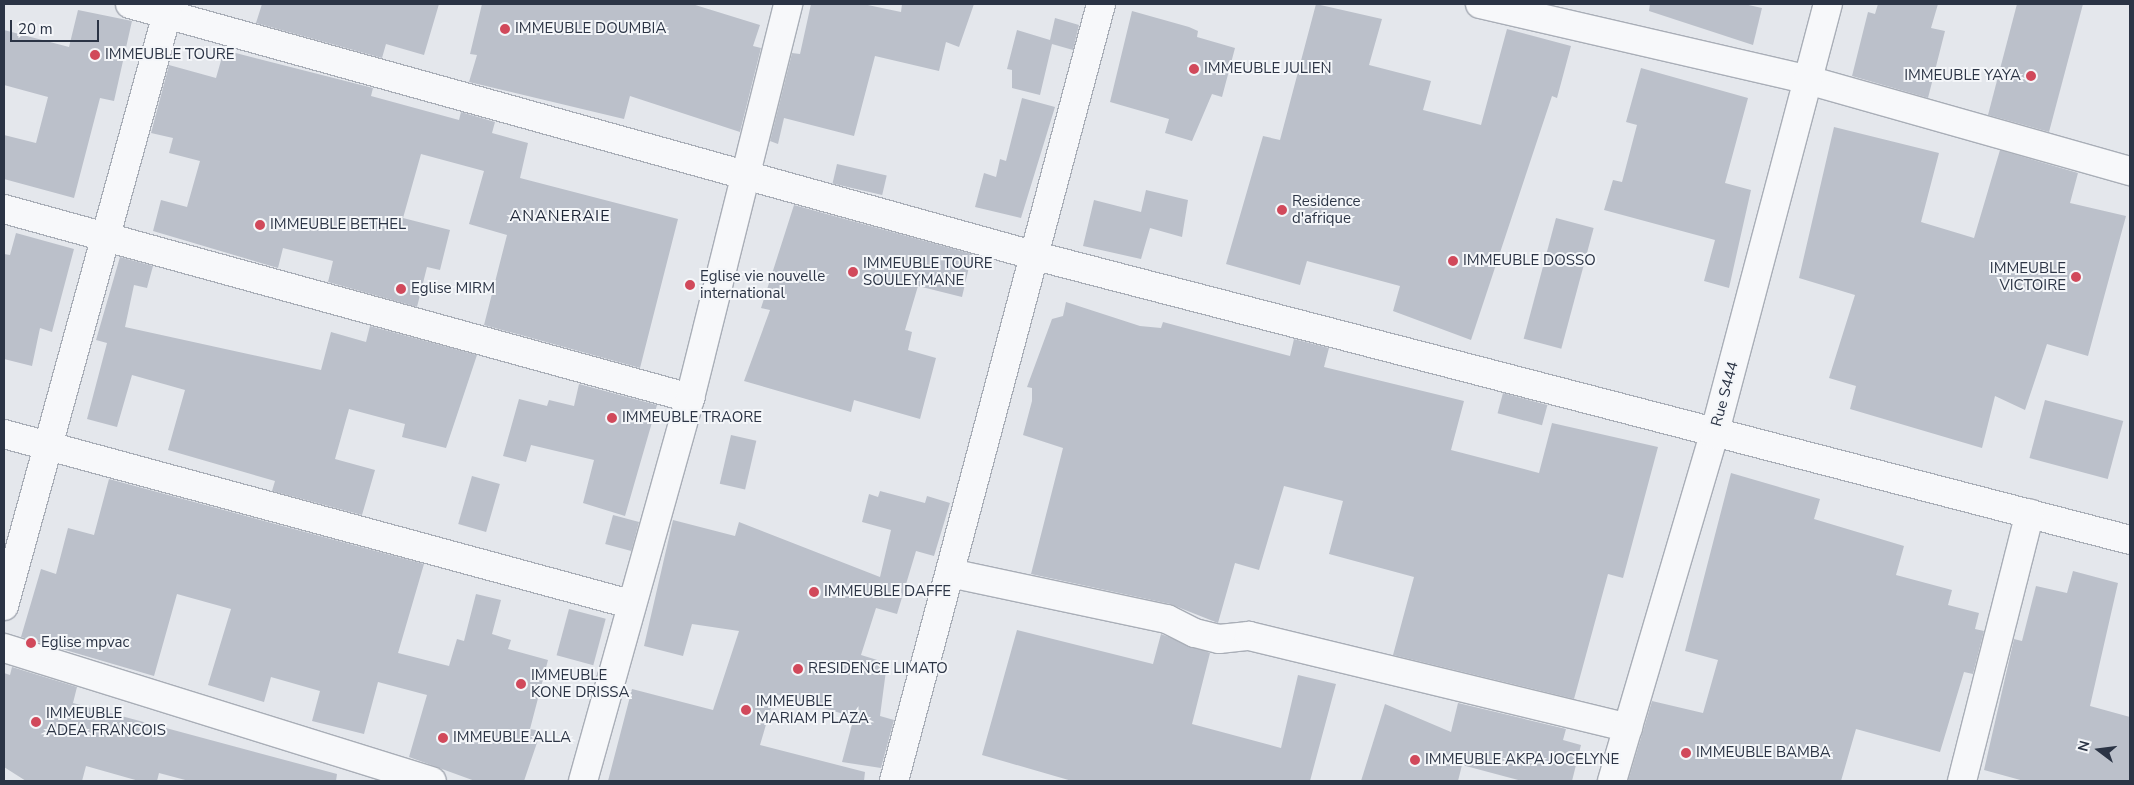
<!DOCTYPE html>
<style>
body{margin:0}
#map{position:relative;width:2134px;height:785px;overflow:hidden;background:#e4e7ec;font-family:"Nunito Sans",sans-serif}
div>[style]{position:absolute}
.building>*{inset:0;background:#bbc0ca;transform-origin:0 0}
.roads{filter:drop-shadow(1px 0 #a9aeb7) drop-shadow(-1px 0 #a9aeb7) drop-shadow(0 1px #a9aeb7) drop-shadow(0 -1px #a9aeb7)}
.street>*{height:28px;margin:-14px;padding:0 14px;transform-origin:14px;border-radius:14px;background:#f7f8fa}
.dots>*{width:14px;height:14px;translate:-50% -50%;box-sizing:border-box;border:2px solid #f4f6f9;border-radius:50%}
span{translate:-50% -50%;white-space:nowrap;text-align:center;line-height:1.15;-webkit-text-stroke:4px #f4f6f9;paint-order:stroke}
.poi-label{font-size:15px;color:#2b3445}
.left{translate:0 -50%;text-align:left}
.right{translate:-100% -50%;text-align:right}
.street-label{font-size:15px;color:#2b3445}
.neighbourhood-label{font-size:16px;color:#1d2536;letter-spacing:1px}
.frame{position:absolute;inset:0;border:5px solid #2b3445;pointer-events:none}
.north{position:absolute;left:2074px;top:725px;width:50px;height:50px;-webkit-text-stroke:4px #f4f6f9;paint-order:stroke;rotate:285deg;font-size:14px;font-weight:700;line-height:20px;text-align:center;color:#2b3445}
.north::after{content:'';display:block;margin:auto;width:18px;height:22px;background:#2b3445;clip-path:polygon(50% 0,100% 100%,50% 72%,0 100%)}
.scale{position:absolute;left:10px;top:20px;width:89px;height:22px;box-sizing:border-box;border:2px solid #2b3445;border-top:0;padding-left:6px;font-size:15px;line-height:18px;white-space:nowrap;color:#2b3445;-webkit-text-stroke:4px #f4f6f9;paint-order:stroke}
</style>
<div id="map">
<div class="building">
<div style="clip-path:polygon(262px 4px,439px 4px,424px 55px,386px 44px,382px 58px,256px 23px)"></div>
<div style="clip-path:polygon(482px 4px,692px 4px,760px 25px,753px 46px,761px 48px,740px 132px,630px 96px,624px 119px,469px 82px,477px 55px,470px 54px)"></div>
<div style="clip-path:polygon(811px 4px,863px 4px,901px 12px,902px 4px,974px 4px,959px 47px,946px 42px,939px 71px,875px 56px,854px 136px,784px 118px,778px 144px,770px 141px,792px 53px,800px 54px)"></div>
<div style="clip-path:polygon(1316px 4px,1382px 19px,1369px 65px,1431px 81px,1423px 110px,1481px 125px,1507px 29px,1571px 46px,1557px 98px,1552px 96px,1471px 340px,1393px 311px,1400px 286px,1307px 261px,1300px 285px,1226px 264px,1263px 136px,1280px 140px)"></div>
<div style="clip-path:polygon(1650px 4px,1744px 4px,1762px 8px,1753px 45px,1649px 11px)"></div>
<div style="clip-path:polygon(1878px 4px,1938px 4px,1931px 28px,1945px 31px,1928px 98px,1852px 76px,1868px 12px,1875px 14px)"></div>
<div style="clip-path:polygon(2017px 4px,2083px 4px,2049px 132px,1988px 115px)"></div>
<div style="clip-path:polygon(78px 10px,132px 21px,114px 101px,100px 98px,74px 198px,4px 179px,4px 135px,36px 143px,48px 97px,4px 85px,4px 30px,69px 47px)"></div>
<div style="clip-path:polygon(1132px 11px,1189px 27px,1198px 31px,1197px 37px,1235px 48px,1222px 97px,1212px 94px,1192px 141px,1165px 133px,1169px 119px,1110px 102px)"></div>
<div style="clip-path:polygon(1055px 18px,1079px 25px,1073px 50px,1052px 44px,1040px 95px,1012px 88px,1012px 70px,1007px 69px,1017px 30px,1050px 40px)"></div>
<div style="clip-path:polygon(224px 50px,373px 88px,371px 96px,459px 120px,461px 112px,495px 122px,492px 133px,528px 143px,520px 178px,678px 219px,640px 368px,484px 325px,507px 235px,469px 224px,484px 171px,421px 154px,403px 218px,450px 230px,440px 270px,427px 267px,417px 307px,328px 282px,333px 261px,283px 248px,278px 268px,153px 231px,161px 200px,187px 207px,200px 161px,169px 153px,173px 138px,151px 133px,169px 65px,216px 78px)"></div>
<div style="clip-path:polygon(1641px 68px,1748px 98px,1725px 183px,1751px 190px,1729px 288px,1704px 281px,1715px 240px,1604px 210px,1613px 180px,1622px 182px,1637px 125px,1626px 122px)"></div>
<div style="clip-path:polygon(1022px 98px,1055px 107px,1021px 218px,975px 207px,984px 173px,996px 177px,1000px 159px,1006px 161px)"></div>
<div style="clip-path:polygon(1834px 127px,1939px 153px,1921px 222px,1974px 238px,2000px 150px,2078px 173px,2070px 203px,2126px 216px,2088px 356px,2047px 344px,2025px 410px,1995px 396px,1982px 448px,1850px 409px,1856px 386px,1829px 378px,1855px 295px,1799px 278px)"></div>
<div style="left:837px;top:164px;width:51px;height:20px;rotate:13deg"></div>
<div style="clip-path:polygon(1146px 190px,1188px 200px,1182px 237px,1150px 228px,1141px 259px,1083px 246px,1094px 200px,1141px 212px)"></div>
<div style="clip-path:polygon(794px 205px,972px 254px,962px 297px,918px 286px,905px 330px,912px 332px,908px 350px,936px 358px,920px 419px,854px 400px,851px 412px,744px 381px,770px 310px,761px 308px)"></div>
<div style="left:1556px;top:218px;width:39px;height:125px;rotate:15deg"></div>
<div style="clip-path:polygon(16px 233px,74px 249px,52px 332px,40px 328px,32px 366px,4px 359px,4px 254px,10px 255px)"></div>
<div style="clip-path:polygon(120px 257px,153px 266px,147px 288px,134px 285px,125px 327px,321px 370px,331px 332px,366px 342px,370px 326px,477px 355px,446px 448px,402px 437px,405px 424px,349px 409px,335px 459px,375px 470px,362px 515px,272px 491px,275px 481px,168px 450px,185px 390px,132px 375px,117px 427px,87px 419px,107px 343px,96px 340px)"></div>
<div style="clip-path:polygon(1066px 302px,1140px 326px,1161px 328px,1163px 322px,1290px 356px,1294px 339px,1329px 348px,1324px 367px,1464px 401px,1451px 450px,1539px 473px,1552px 423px,1658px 447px,1623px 578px,1608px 574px,1574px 699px,1393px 655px,1414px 577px,1329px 554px,1343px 501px,1284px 486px,1259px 570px,1235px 563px,1218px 623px,1170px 604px,1031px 574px,1063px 448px,1023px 435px,1032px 401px,1032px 388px,1027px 387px,1052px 319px,1063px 316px)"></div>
<div style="clip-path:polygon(579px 384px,657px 405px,625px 516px,583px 503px,594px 460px,531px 445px,526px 462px,503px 456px,519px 399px,547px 406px,549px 400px,574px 406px)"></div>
<div style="left:1503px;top:393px;width:46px;height:21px;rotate:15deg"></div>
<div style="left:2045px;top:400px;width:81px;height:60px;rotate:15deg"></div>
<div style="left:731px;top:435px;width:26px;height:50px;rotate:13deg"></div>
<div style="clip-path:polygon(1731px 473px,1820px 499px,1814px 519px,1904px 546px,1896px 575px,1952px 590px,1948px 605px,1979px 613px,1975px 629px,1984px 631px,1973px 674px,1964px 672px,1940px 752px,1856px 729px,1841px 781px,1628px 781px,1652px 701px,1703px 713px,1718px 660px,1685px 651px)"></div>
<div style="left:472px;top:476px;width:29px;height:50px;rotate:16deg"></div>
<div style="clip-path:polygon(109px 479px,424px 564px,398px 653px,449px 666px,457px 639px,464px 641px,476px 594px,501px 600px,492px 634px,511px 640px,508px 649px,548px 660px,530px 729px,541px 731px,524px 781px,475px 781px,409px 757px,427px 695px,378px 682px,364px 734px,312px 721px,320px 691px,271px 677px,264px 702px,208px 685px,231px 609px,177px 594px,154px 676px,21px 637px,41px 569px,56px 574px,68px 528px,94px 535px)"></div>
<div style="clip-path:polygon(880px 491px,925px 503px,927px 496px,950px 503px,934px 556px,916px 551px,897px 614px,876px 608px,861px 655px,887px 663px,880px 716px,894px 720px,881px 768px,842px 762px,854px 717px,775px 694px,760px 745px,865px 772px,864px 781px,608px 781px,632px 689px,713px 710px,739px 631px,692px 624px,683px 656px,644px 646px,673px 520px,735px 536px,739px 522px,880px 577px,891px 530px,862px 522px,869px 494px,878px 497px)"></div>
<div style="left:613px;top:515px;width:27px;height:30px;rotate:15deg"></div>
<div style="clip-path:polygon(2073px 571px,2118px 583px,2090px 706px,2130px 717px,2130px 781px,2024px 781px,1984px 770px,2014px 639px,2022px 641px,2036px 586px,2067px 593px)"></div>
<div style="left:569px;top:609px;width:38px;height:48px;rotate:15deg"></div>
<div style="clip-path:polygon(1017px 630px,1153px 664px,1161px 634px,1210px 653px,1192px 724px,1281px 748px,1298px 675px,1336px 684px,1310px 781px,1072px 781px,982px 755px)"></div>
<div style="clip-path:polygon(12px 667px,77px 687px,73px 703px,337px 774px,336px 781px,189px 781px,159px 773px,157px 781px,139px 781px,86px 766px,82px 781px,26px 781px,4px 767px,4px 673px,10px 675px)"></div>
<div style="clip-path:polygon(1458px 703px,1566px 729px,1563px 740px,1581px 745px,1572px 781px,1522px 781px,1462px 765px,1458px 781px,1361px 781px,1385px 704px,1451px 732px)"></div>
</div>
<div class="roads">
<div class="street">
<div style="left:130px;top:4px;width:940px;rotate:15.54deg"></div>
<div style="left:1036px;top:256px;width:1130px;rotate:14.55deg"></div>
<div style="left:1480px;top:4px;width:337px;rotate:13deg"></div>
<div style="left:1808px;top:80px;width:335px;rotate:15.8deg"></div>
<div style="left:4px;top:209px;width:712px;rotate:15.4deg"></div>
<div style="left:4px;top:434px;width:649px;rotate:15.19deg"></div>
<div style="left:950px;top:573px;width:222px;rotate:12deg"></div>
<div style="left:1167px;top:619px;width:31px;rotate:27deg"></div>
<div style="left:1195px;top:633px;width:25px;rotate:14deg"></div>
<div style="left:1219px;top:639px;width:30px;rotate:-6deg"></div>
<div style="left:1249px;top:636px;width:390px;rotate:13.6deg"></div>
<div style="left:4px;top:606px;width:614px;rotate:-74.61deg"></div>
<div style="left:4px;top:648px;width:448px;rotate:17.3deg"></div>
<div style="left:583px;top:781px;width:398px;rotate:-74.4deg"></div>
<div style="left:690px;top:398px;width:406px;rotate:-76deg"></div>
<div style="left:894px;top:781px;width:804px;rotate:-75.08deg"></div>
<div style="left:1612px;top:781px;width:361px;rotate:-73.6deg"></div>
<div style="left:1714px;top:435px;width:446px;rotate:-75.2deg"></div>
<div style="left:1962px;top:781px;width:276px;rotate:-75.8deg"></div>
</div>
</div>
<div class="dots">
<div style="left:505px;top:29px;background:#d1495b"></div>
<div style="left:95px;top:55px;background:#d1495b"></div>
<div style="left:1194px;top:69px;background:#d1495b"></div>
<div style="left:2031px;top:76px;background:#d1495b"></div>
<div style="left:1282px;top:210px;background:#d1495b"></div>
<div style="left:260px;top:225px;background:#d1495b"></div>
<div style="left:1453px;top:261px;background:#d1495b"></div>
<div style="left:853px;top:272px;background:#d1495b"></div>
<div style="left:2076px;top:277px;background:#d1495b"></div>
<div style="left:690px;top:285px;background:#d1495b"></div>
<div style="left:401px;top:289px;background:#d1495b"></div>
<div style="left:612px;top:418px;background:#d1495b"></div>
<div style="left:814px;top:592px;background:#d1495b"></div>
<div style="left:31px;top:643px;background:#d1495b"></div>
<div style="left:798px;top:669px;background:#d1495b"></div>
<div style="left:521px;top:684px;background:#d1495b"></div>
<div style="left:746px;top:710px;background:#d1495b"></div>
<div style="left:36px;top:722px;background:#d1495b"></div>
<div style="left:443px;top:738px;background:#d1495b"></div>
<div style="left:1686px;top:753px;background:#d1495b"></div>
<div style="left:1415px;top:760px;background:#d1495b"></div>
</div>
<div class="poi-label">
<span class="left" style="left:515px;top:29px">IMMEUBLE DOUMBIA</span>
<span class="left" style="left:105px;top:55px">IMMEUBLE TOURE</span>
<span class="left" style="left:1204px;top:69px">IMMEUBLE JULIEN</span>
<span class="right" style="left:2021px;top:76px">IMMEUBLE YAYA</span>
<span class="left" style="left:1292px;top:210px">Residence<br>d'afrique</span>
<span class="left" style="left:270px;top:225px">IMMEUBLE BETHEL</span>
<span class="left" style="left:1463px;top:261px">IMMEUBLE DOSSO</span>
<span class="left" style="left:863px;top:272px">IMMEUBLE TOURE<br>SOULEYMANE</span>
<span class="right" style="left:2066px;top:277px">IMMEUBLE<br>VICTOIRE</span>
<span class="left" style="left:700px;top:285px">Eglise vie nouvelle<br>international</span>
<span class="left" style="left:411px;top:289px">Eglise MIRM</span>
<span class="left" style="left:622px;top:418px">IMMEUBLE TRAORE</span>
<span class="left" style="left:824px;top:592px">IMMEUBLE DAFFE</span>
<span class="left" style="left:41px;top:643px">Eglise mpvac</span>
<span class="left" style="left:808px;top:669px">RESIDENCE LIMATO</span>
<span class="left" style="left:531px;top:684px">IMMEUBLE<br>KONE DRISSA</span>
<span class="left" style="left:756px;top:710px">IMMEUBLE<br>MARIAM PLAZA</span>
<span class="left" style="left:46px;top:722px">IMMEUBLE<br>ADEA FRANCOIS</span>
<span class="left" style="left:453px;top:738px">IMMEUBLE ALLA</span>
<span class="left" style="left:1696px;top:753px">IMMEUBLE BAMBA</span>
<span class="left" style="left:1425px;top:760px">IMMEUBLE AKPA JOCELYNE</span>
</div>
<div class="street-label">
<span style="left:1725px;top:394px;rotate:-75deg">Rue S444</span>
</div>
<div class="neighbourhood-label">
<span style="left:560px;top:216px">ANANERAIE</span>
</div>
<div class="frame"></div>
<div class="north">N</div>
<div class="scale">20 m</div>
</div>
